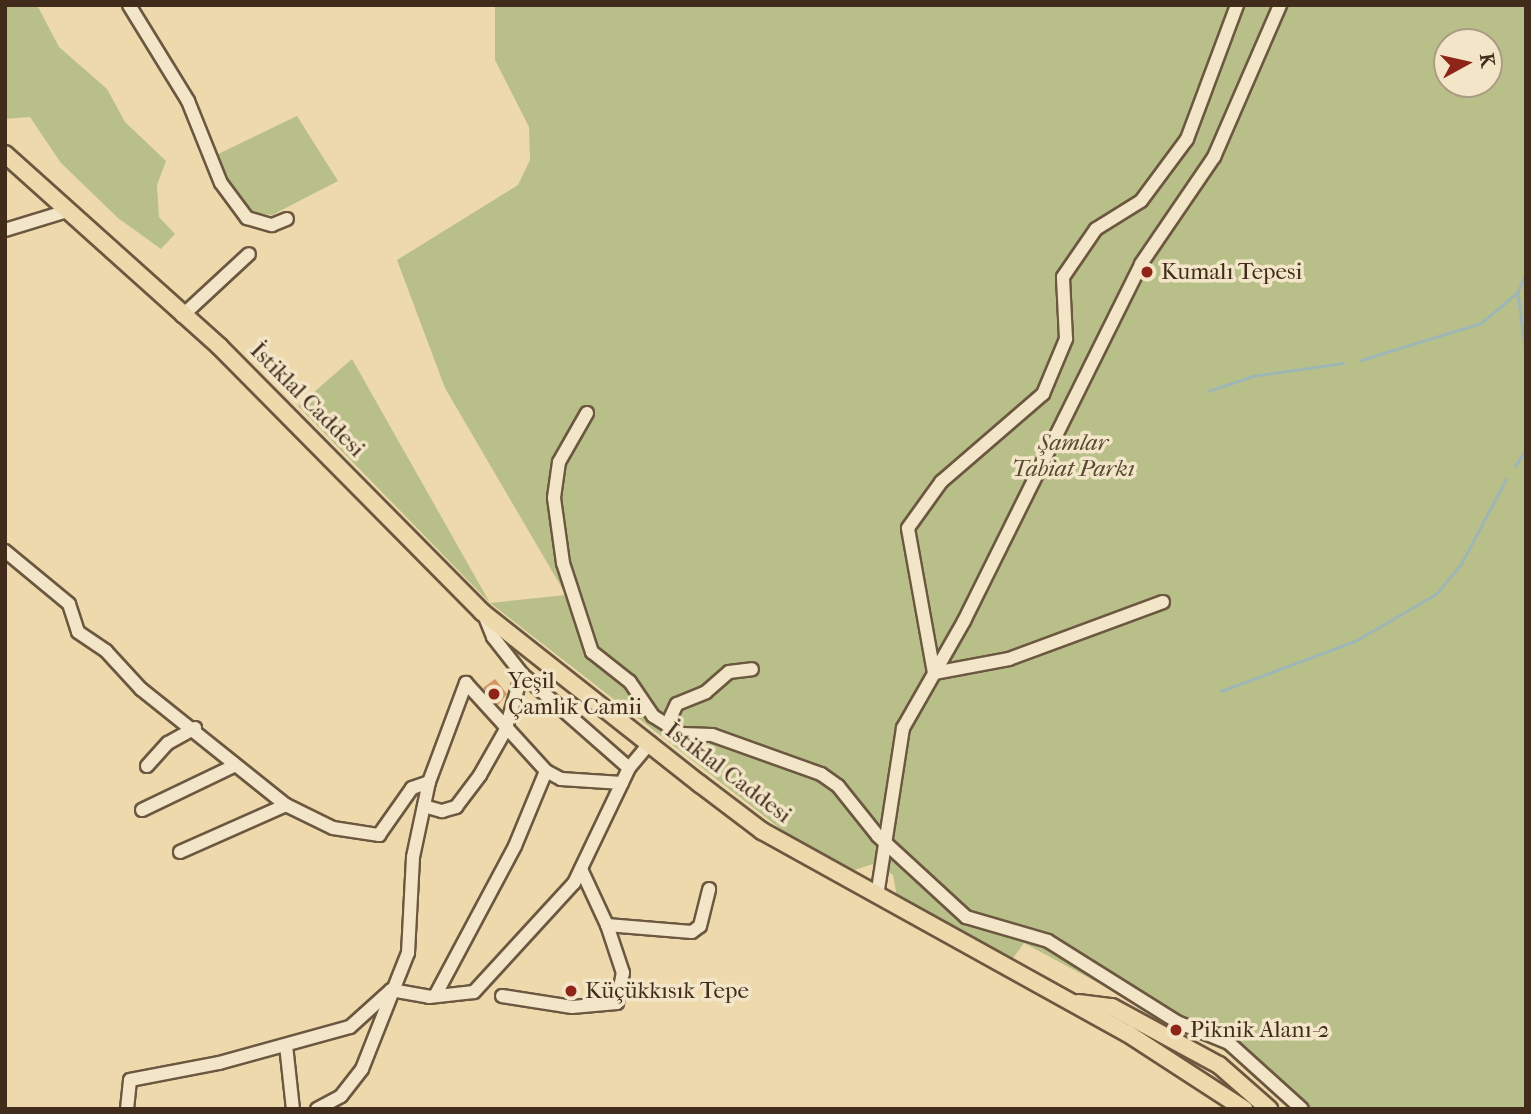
<!DOCTYPE html>
<meta charset="utf-8">
<style>
body{margin:0}
#map{position:relative;width:1531px;height:1114px;overflow:hidden;background:#edd9ab;font-family:"IM FELL French Canon",serif}
div>[style]{position:absolute}
.green>*{inset:0;background:#b9bf88}
.stream>*{height:2.5px;margin:-1.25px;padding:0 1.25px;transform-origin:1.25px;border-radius:1.25px;background:#9eb7b5}
.building>*{inset:0;background:#d49565}
.roads{filter:drop-shadow(2px 0 #6c5740) drop-shadow(-2px 0 #6c5740) drop-shadow(0 2px #6c5740) drop-shadow(0 -2px #6c5740)}
.minor>*{height:12px;margin:-6px;padding:0 6px;transform-origin:6px;border-radius:6px;background:#f3e6c8}
.major>*{height:16px;margin:-8px;padding:0 8px;transform-origin:8px;border-radius:8px;background:#edd9ab}
.dots>*{width:19px;height:19px;translate:-50% -50%;box-sizing:border-box;border:4px solid #f3e6c8;border-radius:50%}
span{translate:-50% -50%;white-space:nowrap;text-align:center;line-height:1.15;-webkit-text-stroke:7px #f3e6c8;paint-order:stroke}
.poi-label{font-size:23px;color:#412c1c}
.left{translate:0 -50%;text-align:left}
.street-label{font-size:23px;color:#412c1c}
.park-label{font-size:23px;color:#594932;font-style:italic}
.frame{position:absolute;inset:0;border:7px solid #412c1c;pointer-events:none}
.north{position:absolute;left:1433px;top:28px;width:70px;height:70px;box-sizing:border-box;background:#f3e6c8;border:2px solid #ac9c83;border-radius:50%;rotate:82deg;font-size:19px;font-weight:700;line-height:28px;text-align:center;color:#412c1c}
.north::after{content:'';display:block;margin:auto;width:24px;height:32px;background:#8f2418;clip-path:polygon(50% 0,100% 100%,50% 72%,0 100%)}
</style>
<div id="map">
<div class="green">
<div style="clip-path:polygon(5px 5px,37px 5px,59px 47px,107px 89px,125px 122px,166px 161px,157px 185px,159px 217px,175px 234px,161px 249px,118px 218px,61px 163px,30px 117px,5px 119px)"></div>
<div style="clip-path:polygon(evenodd,495px 5px,1526px 5px,1526px 1109px,1291px 1109px,1225px 1051px,1024px 943px,1011px 961px,897px 897px,893px 875px,876px 863px,851px 871px,796px 841px,490px 603px,298px 406px,352px 359px,490px 603px,566px 595px,445px 388px,397px 260px,518px 185px,530px 160px,529px 127px,495px 60px,495px 5px,1447px 42px,1489px 42px,1489px 84px,1447px 84px,1447px 42px)"></div>
<div style="clip-path:polygon(297px 116px,338px 181px,272px 215px,247px 212px,212px 157px)"></div>
</div>
<div class="stream">
<div style="left:1526px;top:274px;width:20px;rotate:114deg"></div>
<div style="left:1518px;top:292px;width:64px;rotate:82.8deg"></div>
<div style="left:1361px;top:360px;width:126px;rotate:-17.1deg"></div>
<div style="left:1481px;top:323px;width:48px;rotate:-40deg"></div>
<div style="left:1208px;top:391px;width:47px;rotate:-18.4deg"></div>
<div style="left:1253px;top:376px;width:91px;rotate:-8.2deg"></div>
<div style="left:1515px;top:466px;width:20px;rotate:-57deg"></div>
<div style="left:1221px;top:691px;width:143px;rotate:-20.5deg"></div>
<div style="left:1355px;top:641px;width:94px;rotate:-30.1deg"></div>
<div style="left:1436px;top:594px;width:39px;rotate:-50deg"></div>
<div style="left:1461px;top:564px;width:96px;rotate:-62.1deg"></div>
</div>
<div class="building">
<div style="clip-path:polygon(495px 679px,507px 694px,498px 705px,483px 688px)"></div>
</div>
<div class="roads">
<div class="minor">
<div style="left:129px;top:5px;width:113px;rotate:58.4deg"></div>
<div style="left:188px;top:101px;width:88px;rotate:68.1deg"></div>
<div style="left:221px;top:183px;width:44px;rotate:53.4deg"></div>
<div style="left:247px;top:218px;width:26px;rotate:16deg"></div>
<div style="left:272px;top:225px;width:16px;rotate:-22deg"></div>
<div style="left:5px;top:230px;width:65px;rotate:-17deg"></div>
<div style="left:182px;top:316px;width:91px;rotate:-42.8deg"></div>
<div style="left:587px;top:413px;width:56px;rotate:119.7deg"></div>
<div style="left:559px;top:462px;width:36px;rotate:98deg"></div>
<div style="left:554px;top:498px;width:66px;rotate:82.1deg"></div>
<div style="left:563px;top:563px;width:94px;rotate:72deg"></div>
<div style="left:592px;top:652px;width:48px;rotate:38.3deg"></div>
<div style="left:630px;top:682px;width:41px;rotate:55.9deg"></div>
<div style="left:653px;top:716px;width:34px;rotate:32deg"></div>
<div style="left:682px;top:734px;width:30px;rotate:2deg"></div>
<div style="left:712px;top:735px;width:116px;rotate:19.7deg"></div>
<div style="left:821px;top:774px;width:21px;rotate:35deg"></div>
<div style="left:838px;top:786px;width:64px;rotate:51.3deg"></div>
<div style="left:878px;top:836px;width:120px;rotate:42.6deg"></div>
<div style="left:966px;top:917px;width:85px;rotate:16.3deg"></div>
<div style="left:1048px;top:941px;width:152px;rotate:32.1deg"></div>
<div style="left:1177px;top:1022px;width:56px;rotate:22deg"></div>
<div style="left:1229px;top:1043px;width:98px;rotate:42.1deg"></div>
<div style="left:5px;top:551px;width:83px;rotate:39.6deg"></div>
<div style="left:69px;top:604px;width:29px;rotate:72deg"></div>
<div style="left:78px;top:632px;width:34px;rotate:34deg"></div>
<div style="left:106px;top:651px;width:52px;rotate:47.4deg"></div>
<div style="left:141px;top:689px;width:186px;rotate:38.7deg"></div>
<div style="left:286px;top:805px;width:52px;rotate:26.1deg"></div>
<div style="left:333px;top:828px;width:47px;rotate:8.7deg"></div>
<div style="left:379px;top:835px;width:57px;rotate:-54.9deg"></div>
<div style="left:412px;top:788px;width:18px;rotate:-19deg"></div>
<div style="left:1163px;top:602px;width:164px;rotate:159.7deg"></div>
<div style="left:1009px;top:659px;width:76px;rotate:169.4deg"></div>
<div style="left:934px;top:673px;width:147px;rotate:-100.2deg"></div>
<div style="left:908px;top:528px;width:57px;rotate:-54.3deg"></div>
<div style="left:941px;top:482px;width:135px;rotate:-40.8deg"></div>
<div style="left:1043px;top:394px;width:60px;rotate:-67.3deg"></div>
<div style="left:1066px;top:339px;width:62px;rotate:-92.8deg"></div>
<div style="left:1063px;top:277px;width:58px;rotate:-55.5deg"></div>
<div style="left:1096px;top:229px;width:53px;rotate:-31.9deg"></div>
<div style="left:1141px;top:201px;width:77px;rotate:-53.4deg"></div>
<div style="left:1187px;top:139px;width:143px;rotate:-69.5deg"></div>
<div style="left:483px;top:612px;width:27px;rotate:68deg"></div>
<div style="left:493px;top:637px;width:47px;rotate:51.9deg"></div>
<div style="left:522px;top:674px;width:142px;rotate:41.3deg"></div>
<div style="left:667px;top:725px;width:23px;rotate:-65deg"></div>
<div style="left:677px;top:704px;width:31px;rotate:-22deg"></div>
<div style="left:706px;top:692px;width:30px;rotate:-41deg"></div>
<div style="left:729px;top:672px;width:23px;rotate:-7deg"></div>
<div style="left:147px;top:766px;width:31px;rotate:-48deg"></div>
<div style="left:168px;top:743px;width:31px;rotate:-29deg"></div>
<div style="left:424px;top:806px;width:19px;rotate:16deg"></div>
<div style="left:442px;top:811px;width:15px;rotate:-16deg"></div>
<div style="left:456px;top:807px;width:40px;rotate:-53deg"></div>
<div style="left:480px;top:775px;width:51px;rotate:-60.4deg"></div>
<div style="left:505px;top:731px;width:59px;rotate:-73.4deg"></div>
<div style="left:142px;top:810px;width:102px;rotate:-25.6deg"></div>
<div style="left:180px;top:852px;width:116px;rotate:-23.9deg"></div>
<div style="left:581px;top:869px;width:62px;rotate:65.1deg"></div>
<div style="left:607px;top:925px;width:85px;rotate:4.7deg"></div>
<div style="left:692px;top:932px;width:10px;rotate:-37deg"></div>
<div style="left:700px;top:926px;width:38px;rotate:-76deg"></div>
<div style="left:877px;top:896px;width:170px;rotate:-81.2deg"></div>
<div style="left:903px;top:728px;width:123px;rotate:-60.3deg"></div>
<div style="left:964px;top:621px;width:398px;rotate:-63.6deg"></div>
<div style="left:1141px;top:264px;width:130px;rotate:-55.7deg"></div>
<div style="left:1214px;top:157px;width:166px;rotate:-66.5deg"></div>
<div style="left:435px;top:996px;width:170px;rotate:-61.9deg"></div>
<div style="left:515px;top:846px;width:81px;rotate:-67.5deg"></div>
<div style="left:502px;top:996px;width:71px;rotate:8.9deg"></div>
<div style="left:572px;top:1007px;width:45px;rotate:-5.1deg"></div>
<div style="left:617px;top:1003px;width:31px;rotate:-79deg"></div>
<div style="left:623px;top:973px;width:51px;rotate:-108.4deg"></div>
<div style="left:286px;top:1045px;width:64px;rotate:83.8deg"></div>
<div style="left:127px;top:1109px;width:29px;rotate:-84deg"></div>
<div style="left:130px;top:1080px;width:91px;rotate:-10.8deg"></div>
<div style="left:219px;top:1063px;width:136px;rotate:-15.4deg"></div>
<div style="left:350px;top:1027px;width:55px;rotate:-42.1deg"></div>
<div style="left:391px;top:990px;width:39px;rotate:10deg"></div>
<div style="left:429px;top:997px;width:45px;rotate:-6.3deg"></div>
<div style="left:474px;top:992px;width:148px;rotate:-47.5deg"></div>
<div style="left:574px;top:883px;width:127px;rotate:-64.4deg"></div>
<div style="left:629px;top:768px;width:33px;rotate:-50deg"></div>
<div style="left:317px;top:1109px;width:27px;rotate:-28deg"></div>
<div style="left:341px;top:1096px;width:34px;rotate:-52deg"></div>
<div style="left:362px;top:1069px;width:125px;rotate:-68.4deg"></div>
<div style="left:408px;top:953px;width:96px;rotate:-87deg"></div>
<div style="left:413px;top:857px;width:77px;rotate:-78deg"></div>
<div style="left:429px;top:782px;width:106px;rotate:-69.5deg"></div>
<div style="left:466px;top:683px;width:119px;rotate:47.7deg"></div>
<div style="left:546px;top:771px;width:17px;rotate:28deg"></div>
<div style="left:561px;top:779px;width:61px;rotate:3.8deg"></div>
</div>
<div class="major">
<div style="left:5px;top:154px;width:289px;rotate:41.9deg"></div>
<div style="left:220px;top:347px;width:373px;rotate:45.3deg"></div>
<div style="left:482px;top:612px;width:278px;rotate:38.3deg"></div>
<div style="left:700px;top:784px;width:78px;rotate:37.2deg"></div>
<div style="left:762px;top:831px;width:417px;rotate:29deg"></div>
<div style="left:1127px;top:1033px;width:140px;rotate:33deg"></div>
<div style="left:1078px;top:1003px;width:34px;rotate:7deg"></div>
<div style="left:1112px;top:1007px;width:122px;rotate:28.5deg"></div>
<div style="left:1219px;top:1065px;width:67px;rotate:41.3deg"></div>
</div>
</div>
<div class="dots">
<div style="left:1147px;top:272px;background:#8f2418"></div>
<div style="left:494px;top:694px;background:#8f2418"></div>
<div style="left:571px;top:991px;background:#8f2418"></div>
<div style="left:1176px;top:1030px;background:#8f2418"></div>
</div>
<div class="poi-label">
<span class="left" style="left:1161px;top:272px">Kumalı Tepesi</span>
<span class="left" style="left:508px;top:694px">Yeşil<br>Çamlık Camii</span>
<span class="left" style="left:585px;top:991px">Küçükkısık Tepe</span>
<span class="left" style="left:1190px;top:1030px">Piknik Alanı-2</span>
</div>
<div class="street-label">
<span style="left:307px;top:400px;rotate:45deg">İstiklal Caddesi</span>
<span style="left:728px;top:773px;rotate:37deg">İstiklal Caddesi</span>
</div>
<div class="park-label">
<span style="left:1073px;top:456px">Şamlar<br>Tabiat Parkı</span>
</div>
<div class="frame"></div>
<div class="north">K</div>
</div>
